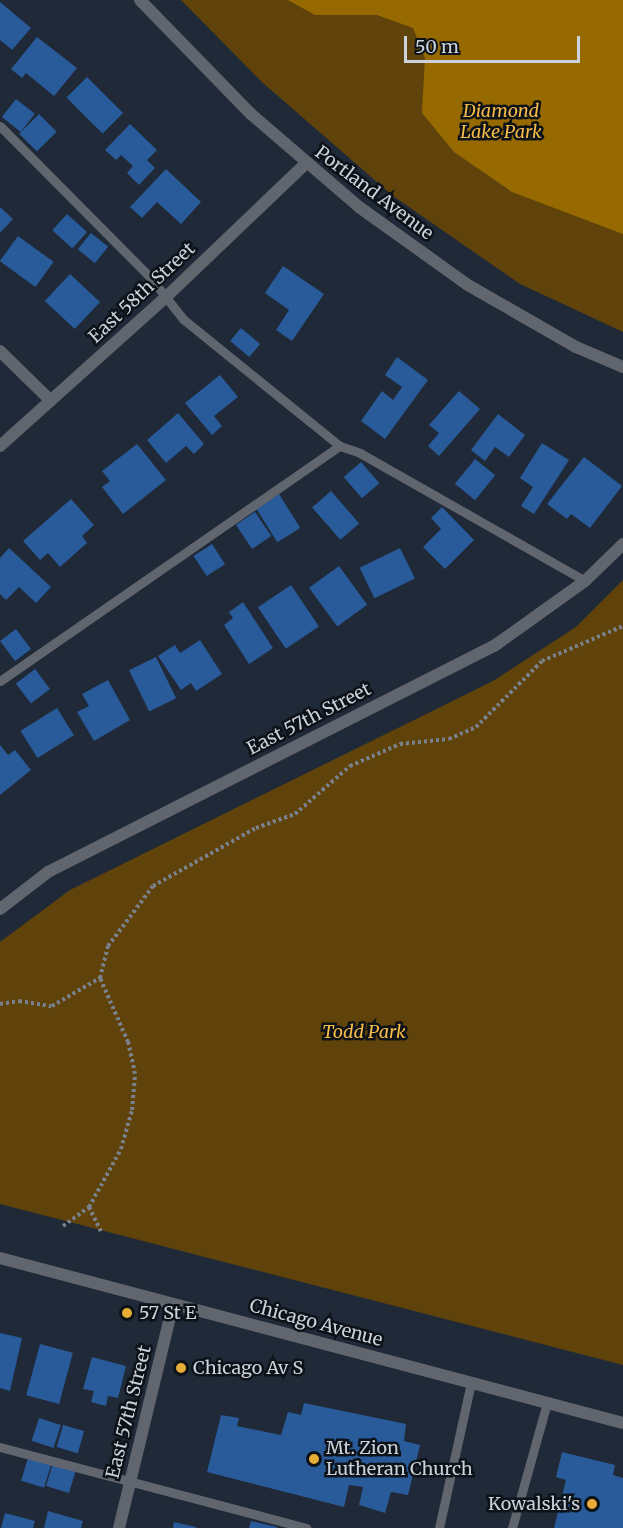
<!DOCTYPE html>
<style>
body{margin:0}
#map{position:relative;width:623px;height:1528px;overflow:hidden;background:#1f2937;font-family:Merriweather,serif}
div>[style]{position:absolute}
.green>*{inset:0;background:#5f430b}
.water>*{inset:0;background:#966a00}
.building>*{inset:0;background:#295a99;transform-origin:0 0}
.path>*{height:4px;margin-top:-2px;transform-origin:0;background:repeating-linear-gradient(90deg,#79818d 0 3px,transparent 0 6px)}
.service>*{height:9px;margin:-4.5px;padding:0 4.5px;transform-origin:4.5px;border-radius:4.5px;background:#61666e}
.minor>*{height:12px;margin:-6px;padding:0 6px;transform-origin:6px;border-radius:6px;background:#61666e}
.tertiary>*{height:12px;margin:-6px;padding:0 6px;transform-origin:6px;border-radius:6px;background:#61666e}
.dots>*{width:16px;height:16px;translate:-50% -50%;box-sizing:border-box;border:3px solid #0d1218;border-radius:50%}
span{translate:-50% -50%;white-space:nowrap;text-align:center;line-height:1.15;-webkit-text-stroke:5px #0d1218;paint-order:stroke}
.park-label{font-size:18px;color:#f7bb47;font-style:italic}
.street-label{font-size:18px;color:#cbd2db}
.poi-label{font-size:18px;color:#cbd2db}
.left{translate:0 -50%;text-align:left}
.right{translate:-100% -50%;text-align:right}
.scale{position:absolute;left:404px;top:36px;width:176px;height:27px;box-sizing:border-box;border:3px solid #cbd2db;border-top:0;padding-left:8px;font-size:18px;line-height:21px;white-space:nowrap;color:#cbd2db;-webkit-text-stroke:4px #0d1218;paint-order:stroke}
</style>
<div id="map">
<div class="green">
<div style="clip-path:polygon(181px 0,623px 0,623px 332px,520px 284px,393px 196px,263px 83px)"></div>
<div style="clip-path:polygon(623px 580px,623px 1365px,0 1204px,0 942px,70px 890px,493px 681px,576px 627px)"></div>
</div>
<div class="water">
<div style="clip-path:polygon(288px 0,623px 0,623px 234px,512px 192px,454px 152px,422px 113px,425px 58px,413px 28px,377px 15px,315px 15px)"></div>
</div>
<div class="building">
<div style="clip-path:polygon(0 2px,31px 28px,12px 50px,0 40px)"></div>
<div style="clip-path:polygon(37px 37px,77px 68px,54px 96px,26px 73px,22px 78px,11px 69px)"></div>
<div style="left:87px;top:77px;width:51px;height:29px;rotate:45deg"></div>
<div style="left:16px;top:99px;width:24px;height:23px;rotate:38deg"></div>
<div style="left:39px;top:114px;width:25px;height:28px;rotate:45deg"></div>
<div style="clip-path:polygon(130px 124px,157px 150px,147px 160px,155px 168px,139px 185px,127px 173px,133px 166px,121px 155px,116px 160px,105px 150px)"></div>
<div style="clip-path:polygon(166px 169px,201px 202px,181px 224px,157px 202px,142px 218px,130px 207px)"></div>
<div style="clip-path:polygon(0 207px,13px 219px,0 233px)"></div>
<div style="left:67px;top:214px;width:27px;height:22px;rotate:42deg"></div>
<div style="left:91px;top:233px;width:22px;height:21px;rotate:39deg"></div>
<div style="left:18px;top:236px;width:44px;height:31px;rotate:36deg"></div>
<div style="clip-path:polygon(283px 266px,324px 294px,292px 341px,276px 330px,289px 310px,265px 293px)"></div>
<div style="left:70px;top:274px;width:41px;height:37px;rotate:43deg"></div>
<div style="left:241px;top:328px;width:25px;height:17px;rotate:40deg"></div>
<div style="clip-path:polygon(397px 357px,428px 380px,385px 439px,361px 421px,382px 391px,393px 400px,402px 387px,385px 375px)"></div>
<div style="clip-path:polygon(220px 375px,238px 397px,214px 416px,222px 426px,212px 435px,185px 403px)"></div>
<div style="clip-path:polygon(459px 391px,480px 409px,439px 456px,428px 446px,439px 433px,429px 425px)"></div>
<div style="clip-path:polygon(178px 413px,204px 444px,194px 454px,186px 446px,166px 463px,147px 440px)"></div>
<div style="clip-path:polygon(498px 414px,525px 435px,509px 457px,495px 447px,485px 461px,471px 450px)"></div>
<div style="clip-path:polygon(542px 443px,569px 460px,534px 514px,521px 506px,533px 487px,520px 478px)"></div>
<div style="clip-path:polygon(137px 444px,166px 480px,123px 514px,102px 487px,110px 481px,102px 471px)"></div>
<div style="clip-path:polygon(584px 457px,622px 486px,590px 528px,571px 514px,567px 519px,547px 504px)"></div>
<div style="left:475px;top:459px;width:26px;height:32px;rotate:39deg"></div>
<div style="left:361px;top:462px;width:28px;height:23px;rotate:49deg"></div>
<div style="left:331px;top:491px;width:43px;height:25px;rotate:49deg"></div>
<div style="left:279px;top:494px;width:40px;height:27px;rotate:58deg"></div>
<div style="clip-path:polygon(71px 499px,94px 525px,82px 536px,87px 543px,60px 567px,48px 553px,40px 560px,23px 541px)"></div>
<div style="clip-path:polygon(442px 507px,474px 540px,445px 569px,423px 547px,441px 529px,431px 518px)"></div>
<div style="left:255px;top:512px;width:29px;height:23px;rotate:56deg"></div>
<div style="left:212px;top:544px;width:24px;height:22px;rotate:57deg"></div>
<div style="clip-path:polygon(9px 548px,51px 587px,36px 603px,19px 587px,6px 600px,0 594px,0 558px)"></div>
<div style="left:400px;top:548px;width:34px;height:45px;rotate:64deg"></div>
<div style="left:339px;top:566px;width:48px;height:37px;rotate:54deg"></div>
<div style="left:291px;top:585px;width:50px;height:40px;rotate:56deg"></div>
<div style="clip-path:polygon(243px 602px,273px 648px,249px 664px,224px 625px,233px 618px,229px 612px)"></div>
<div style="left:16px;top:629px;width:25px;height:20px;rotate:53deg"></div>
<div style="clip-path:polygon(200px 640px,222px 674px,196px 691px,191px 683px,181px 690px,158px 656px,175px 645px,180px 653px)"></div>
<div style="left:156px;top:657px;width:46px;height:30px;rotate:64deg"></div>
<div style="left:35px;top:669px;width:25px;height:24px;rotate:53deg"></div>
<div style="clip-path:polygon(108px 680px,130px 720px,94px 741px,77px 712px,89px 706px,82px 694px)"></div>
<div style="left:57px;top:708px;width:32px;height:43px;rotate:58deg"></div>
<div style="clip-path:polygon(0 745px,8px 755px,15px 750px,31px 770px,0 795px)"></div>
<div style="clip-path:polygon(0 1333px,22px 1338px,10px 1391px,0 1388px)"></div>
<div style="left:40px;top:1344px;width:34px;height:53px;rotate:15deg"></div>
<div style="clip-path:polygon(92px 1357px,126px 1366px,118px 1398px,108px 1396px,106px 1406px,91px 1402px,94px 1391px,83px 1389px)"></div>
<div style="clip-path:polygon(304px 1403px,406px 1424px,404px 1441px,420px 1445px,408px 1495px,391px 1492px,385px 1513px,359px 1505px,363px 1487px,349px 1485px,344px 1507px,207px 1472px,221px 1415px,239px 1418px,237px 1426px,281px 1435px,288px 1412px,301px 1415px)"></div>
<div style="left:39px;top:1418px;width:23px;height:24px;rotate:18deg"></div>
<div style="left:63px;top:1425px;width:22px;height:23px;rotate:16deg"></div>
<div style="clip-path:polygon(562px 1452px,615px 1465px,613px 1475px,623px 1478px,623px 1528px,554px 1528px,566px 1480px,556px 1477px)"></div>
<div style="left:29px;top:1455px;width:24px;height:27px;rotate:17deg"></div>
<div style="left:53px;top:1463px;width:24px;height:24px;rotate:17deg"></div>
<div style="clip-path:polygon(48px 1511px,83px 1521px,81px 1528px,44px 1528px)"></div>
<div style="clip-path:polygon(5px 1513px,35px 1521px,33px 1528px,1px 1528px)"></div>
<div style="clip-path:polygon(251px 1521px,277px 1527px,277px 1528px,249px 1528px)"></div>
<div style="clip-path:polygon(174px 1522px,196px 1527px,196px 1528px,173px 1528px)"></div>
</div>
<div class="path">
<div style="left:0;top:1004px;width:19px;rotate:-9deg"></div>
<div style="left:19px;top:1001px;width:33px;rotate:9deg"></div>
<div style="left:52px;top:1006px;width:56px;rotate:-30.3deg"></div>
<div style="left:89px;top:1207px;width:30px;rotate:64deg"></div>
<div style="left:63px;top:1226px;width:32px;rotate:-36deg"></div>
<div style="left:89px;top:1207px;width:66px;rotate:-61.1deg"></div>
<div style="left:121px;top:1149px;width:41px;rotate:-74.2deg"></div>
<div style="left:132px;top:1110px;width:36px;rotate:-85deg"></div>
<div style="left:135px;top:1074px;width:33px;rotate:-102deg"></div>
<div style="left:128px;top:1042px;width:70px;rotate:-113.6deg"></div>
<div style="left:100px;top:978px;width:33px;rotate:-76deg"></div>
<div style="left:108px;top:946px;width:75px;rotate:-53.1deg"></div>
<div style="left:153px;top:886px;width:118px;rotate:-29.4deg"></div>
<div style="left:256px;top:828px;width:41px;rotate:-19.7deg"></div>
<div style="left:295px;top:814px;width:73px;rotate:-41.1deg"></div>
<div style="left:350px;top:766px;width:55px;rotate:-23.7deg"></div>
<div style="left:400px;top:744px;width:49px;rotate:-5.8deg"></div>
<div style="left:449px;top:739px;width:30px;rotate:-24deg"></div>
<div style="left:476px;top:727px;width:93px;rotate:-45deg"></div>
<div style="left:542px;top:661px;width:88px;rotate:-23.4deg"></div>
</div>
<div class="service">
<div style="left:0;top:126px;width:213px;rotate:45.2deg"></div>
<div style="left:150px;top:277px;width:53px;rotate:51.8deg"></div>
<div style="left:183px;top:319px;width:202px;rotate:39deg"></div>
<div style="left:340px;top:446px;width:21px;rotate:19deg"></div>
<div style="left:360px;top:453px;width:259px;rotate:29.6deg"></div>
<div style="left:0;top:681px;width:413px;rotate:-34.7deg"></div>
<div style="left:0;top:1447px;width:317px;rotate:14.8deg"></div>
<div style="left:439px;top:1528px;width:148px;rotate:-77.6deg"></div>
<div style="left:512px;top:1528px;width:130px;rotate:-74.4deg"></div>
</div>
<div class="minor">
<div style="left:0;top:351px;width:71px;rotate:44.4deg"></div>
<div style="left:0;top:446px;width:223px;rotate:-41.9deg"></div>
<div style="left:166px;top:297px;width:192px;rotate:-43.7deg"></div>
<div style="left:0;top:909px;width:61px;rotate:-37.6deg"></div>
<div style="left:48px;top:872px;width:500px;rotate:-26.9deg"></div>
<div style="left:494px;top:646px;width:112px;rotate:-35.5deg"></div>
<div style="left:585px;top:581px;width:53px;rotate:-44.2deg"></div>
<div style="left:119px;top:1528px;width:230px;rotate:-76.4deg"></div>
</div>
<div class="tertiary">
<div style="left:140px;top:0;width:159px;rotate:45.8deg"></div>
<div style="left:251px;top:114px;width:143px;rotate:40.7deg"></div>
<div style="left:359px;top:207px;width:134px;rotate:35.6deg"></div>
<div style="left:468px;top:285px;width:125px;rotate:29.9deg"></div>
<div style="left:576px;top:347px;width:51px;rotate:23.1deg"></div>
<div style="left:0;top:1258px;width:644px;rotate:14.83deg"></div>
</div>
<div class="dots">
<div style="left:127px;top:1313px;background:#e7ac36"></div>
<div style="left:181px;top:1368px;background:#e7ac36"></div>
<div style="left:314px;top:1459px;background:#e7ac36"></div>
<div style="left:592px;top:1504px;background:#e7ac36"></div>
</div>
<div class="park-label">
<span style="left:501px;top:122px">Diamond<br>Lake Park</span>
<span style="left:364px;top:1032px">Todd Park</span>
</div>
<div class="street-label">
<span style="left:374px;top:193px;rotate:37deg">Portland Avenue</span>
<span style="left:142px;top:293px;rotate:-43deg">East 58th Street</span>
<span style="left:309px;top:719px;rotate:-27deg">East 57th Street</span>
<span style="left:316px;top:1323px;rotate:15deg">Chicago Avenue</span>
<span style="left:129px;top:1412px;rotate:-76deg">East 57th Street</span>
</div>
<div class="poi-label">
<span class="left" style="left:139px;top:1313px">57 St E</span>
<span class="left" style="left:193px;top:1368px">Chicago Av S</span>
<span class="left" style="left:326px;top:1459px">Mt. Zion<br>Lutheran Church</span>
<span class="right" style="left:580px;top:1504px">Kowalski's</span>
</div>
<div class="scale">50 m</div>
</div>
